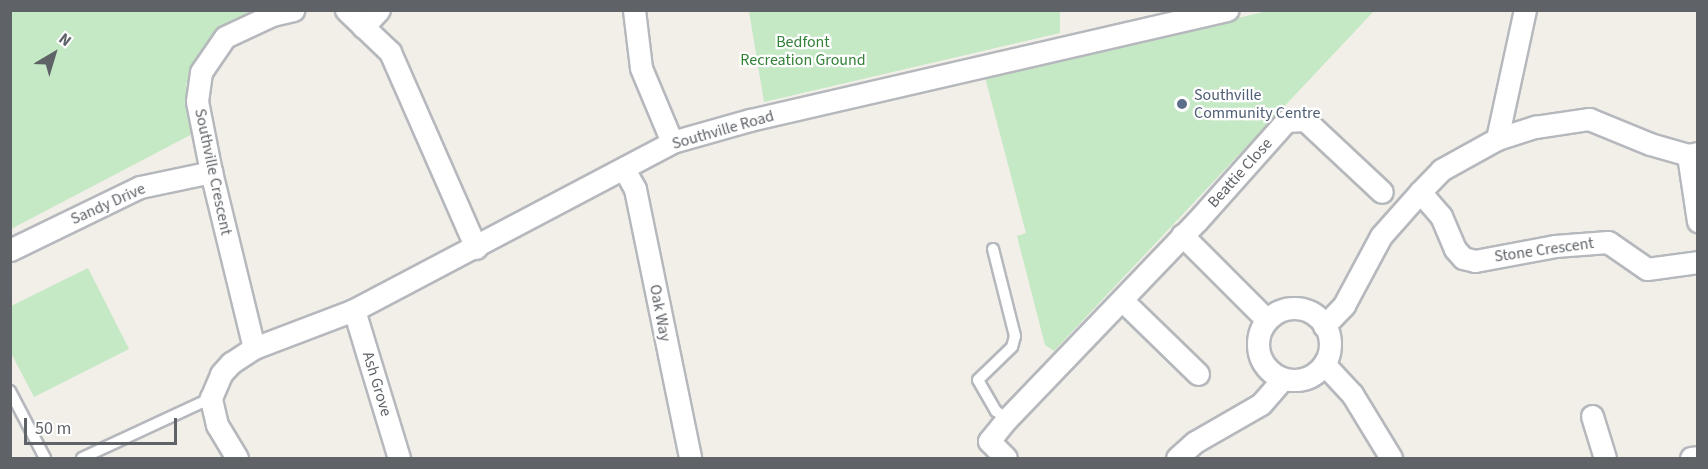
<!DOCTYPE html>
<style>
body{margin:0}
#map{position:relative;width:1708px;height:469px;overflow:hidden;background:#f1efe8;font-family:"Source Sans 3",sans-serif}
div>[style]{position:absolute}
.green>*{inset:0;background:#c5e8c5}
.roads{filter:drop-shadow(2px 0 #b5b8bc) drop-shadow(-2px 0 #b5b8bc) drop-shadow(0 2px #b5b8bc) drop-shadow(0 -2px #b5b8bc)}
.lane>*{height:10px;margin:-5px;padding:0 5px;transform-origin:5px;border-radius:5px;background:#fff}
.street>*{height:21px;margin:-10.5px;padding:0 10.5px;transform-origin:10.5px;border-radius:10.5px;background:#fff}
.street>.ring{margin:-10.5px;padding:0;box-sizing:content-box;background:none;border:21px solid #fff;border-radius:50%}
.dots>*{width:16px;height:16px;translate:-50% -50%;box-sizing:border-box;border:3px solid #fff;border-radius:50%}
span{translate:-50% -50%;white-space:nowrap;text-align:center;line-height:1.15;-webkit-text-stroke:4.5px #fff;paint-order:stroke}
.park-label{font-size:16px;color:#348238}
.service-label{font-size:16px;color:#4e5e75}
.left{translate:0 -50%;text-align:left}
.street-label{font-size:16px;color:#5f6368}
.frame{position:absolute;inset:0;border:12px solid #5f6368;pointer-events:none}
.north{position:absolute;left:24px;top:24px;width:60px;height:60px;-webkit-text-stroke:4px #fff;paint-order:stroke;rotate:38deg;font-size:16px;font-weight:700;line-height:24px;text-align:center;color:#5f6368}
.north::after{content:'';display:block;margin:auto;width:21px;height:27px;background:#5f6368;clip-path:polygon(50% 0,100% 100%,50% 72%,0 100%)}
.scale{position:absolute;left:24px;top:418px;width:153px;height:27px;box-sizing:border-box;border:3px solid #5f6368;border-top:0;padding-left:8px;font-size:18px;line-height:21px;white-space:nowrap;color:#5f6368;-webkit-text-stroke:4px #fff;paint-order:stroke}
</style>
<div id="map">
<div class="green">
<div style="clip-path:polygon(1272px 10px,1374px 11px,1054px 351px,1045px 345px,1017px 236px,1026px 233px,985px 77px)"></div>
<div style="clip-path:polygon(11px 11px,272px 11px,228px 27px,186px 84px,198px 131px,11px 229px)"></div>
<div style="clip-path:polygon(749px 11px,1060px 11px,1060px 33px,764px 102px)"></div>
<div style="clip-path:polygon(88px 268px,129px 349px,34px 397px,11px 353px,11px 306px)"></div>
</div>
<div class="roads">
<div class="lane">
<div style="left:993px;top:249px;width:90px;rotate:75.8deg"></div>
<div style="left:1015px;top:336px;width:11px;rotate:105deg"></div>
<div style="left:1012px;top:347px;width:47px;rotate:135.9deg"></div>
<div style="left:978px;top:380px;width:36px;rotate:60deg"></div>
<div style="left:996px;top:411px;width:14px;rotate:36deg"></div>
<div style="left:10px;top:391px;width:76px;rotate:62.4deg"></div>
<div style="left:82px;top:458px;width:142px;rotate:-24.9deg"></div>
</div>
<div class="street">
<div style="left:346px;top:10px;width:61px;rotate:43.7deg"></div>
<div style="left:390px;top:52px;width:214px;rotate:66.3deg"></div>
<div style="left:634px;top:10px;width:58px;rotate:83.1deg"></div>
<div style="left:641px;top:68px;width:80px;rotate:67.3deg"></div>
<div style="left:363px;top:27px;width:23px;rotate:-47deg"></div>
<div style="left:1497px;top:139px;width:132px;rotate:-77.8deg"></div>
<div style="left:1688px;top:155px;width:67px;rotate:81.4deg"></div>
<div style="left:624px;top:169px;width:23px;rotate:61deg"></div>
<div style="left:635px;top:189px;width:275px;rotate:78.4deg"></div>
<div style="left:1420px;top:192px;width:32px;rotate:49deg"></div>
<div style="left:1441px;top:216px;width:36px;rotate:67deg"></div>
<div style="left:1455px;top:249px;width:12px;rotate:48deg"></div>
<div style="left:1463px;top:258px;width:12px;rotate:14deg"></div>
<div style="left:1475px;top:261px;width:81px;rotate:-10.6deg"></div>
<div style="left:1555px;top:246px;width:53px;rotate:-4.3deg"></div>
<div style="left:1608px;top:242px;width:47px;rotate:34.7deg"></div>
<div style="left:1647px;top:269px;width:51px;rotate:-7.8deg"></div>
<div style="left:1182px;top:235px;width:120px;rotate:45deg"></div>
<div style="left:10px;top:250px;width:144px;rotate:-25.9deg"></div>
<div style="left:140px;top:187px;width:73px;rotate:-11.9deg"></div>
<div style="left:1122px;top:300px;width:106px;rotate:44.2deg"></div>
<div class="ring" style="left:1258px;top:308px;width:51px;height:51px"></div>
<div style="left:354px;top:310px;width:155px;rotate:73.1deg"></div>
<div style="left:1324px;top:326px;width:29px;rotate:-46deg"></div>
<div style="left:1344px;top:305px;width:78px;rotate:-61.8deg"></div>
<div style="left:1381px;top:236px;width:59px;rotate:-48.4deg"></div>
<div style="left:1420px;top:192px;width:30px;rotate:-46deg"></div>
<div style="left:1441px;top:170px;width:64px;rotate:-29deg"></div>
<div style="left:1497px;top:139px;width:40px;rotate:-18deg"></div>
<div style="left:1535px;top:127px;width:55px;rotate:-8.4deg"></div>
<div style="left:1589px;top:119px;width:66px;rotate:22.3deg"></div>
<div style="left:1650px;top:144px;width:40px;rotate:16deg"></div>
<div style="left:1688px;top:155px;width:10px;rotate:-11deg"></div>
<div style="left:254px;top:348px;width:181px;rotate:-103.7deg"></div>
<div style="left:211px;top:172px;width:72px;rotate:-101.2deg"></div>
<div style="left:197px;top:101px;width:29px;rotate:-82deg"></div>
<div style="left:201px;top:72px;width:42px;rotate:-55.6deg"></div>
<div style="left:225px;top:37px;width:52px;rotate:-25.1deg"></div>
<div style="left:272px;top:15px;width:22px;rotate:-13deg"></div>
<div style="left:1324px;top:364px;width:41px;rotate:47deg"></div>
<div style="left:1352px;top:394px;width:75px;rotate:58.6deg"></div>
<div style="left:1592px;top:416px;width:44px;rotate:72.8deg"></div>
<div style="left:237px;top:458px;width:39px;rotate:-121deg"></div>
<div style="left:217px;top:425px;width:28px;rotate:-103deg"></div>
<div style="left:211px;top:398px;width:26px;rotate:-67deg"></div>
<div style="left:221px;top:374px;width:15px;rotate:-48deg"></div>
<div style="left:231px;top:363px;width:27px;rotate:-33deg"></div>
<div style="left:254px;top:348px;width:107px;rotate:-20.8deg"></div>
<div style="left:354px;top:310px;width:360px;rotate:-27.8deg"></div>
<div style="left:672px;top:142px;width:81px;rotate:-15.8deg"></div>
<div style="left:750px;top:120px;width:490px;rotate:-13deg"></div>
<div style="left:1006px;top:458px;width:24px;rotate:-135deg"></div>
<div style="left:989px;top:441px;width:28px;rotate:-51deg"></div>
<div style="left:1007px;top:419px;width:274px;rotate:-46.2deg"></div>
<div style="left:1197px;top:221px;width:134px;rotate:-48.3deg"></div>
<div style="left:1286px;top:121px;width:19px;rotate:-3deg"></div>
<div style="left:1305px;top:120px;width:105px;rotate:43.1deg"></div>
<div style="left:1177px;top:458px;width:24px;rotate:-42deg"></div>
<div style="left:1195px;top:442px;width:76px;rotate:-29.9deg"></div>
<div style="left:1261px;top:404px;width:33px;rotate:-49deg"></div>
<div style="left:1691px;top:458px;width:7px;rotate:-8deg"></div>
</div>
</div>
<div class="dots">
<div style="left:1182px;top:104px;background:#5c6f8a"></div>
</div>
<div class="park-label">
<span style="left:803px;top:51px">Bedfont<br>Recreation Ground</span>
</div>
<div class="service-label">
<span class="left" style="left:1194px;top:104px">Southville<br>Community Centre</span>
</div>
<div class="street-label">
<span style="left:723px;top:130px;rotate:-16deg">Southville Road</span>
<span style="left:213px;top:172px;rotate:78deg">Southville Crescent</span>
<span style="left:1240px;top:173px;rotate:-48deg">Beattie Close</span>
<span style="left:108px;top:204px;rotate:-24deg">Sandy Drive</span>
<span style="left:1544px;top:250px;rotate:-8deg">Stone Crescent</span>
<span style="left:660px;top:313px;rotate:79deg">Oak Way</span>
<span style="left:377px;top:384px;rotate:73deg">Ash Grove</span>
</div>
<div class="frame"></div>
<div class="north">N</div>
<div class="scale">50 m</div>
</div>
